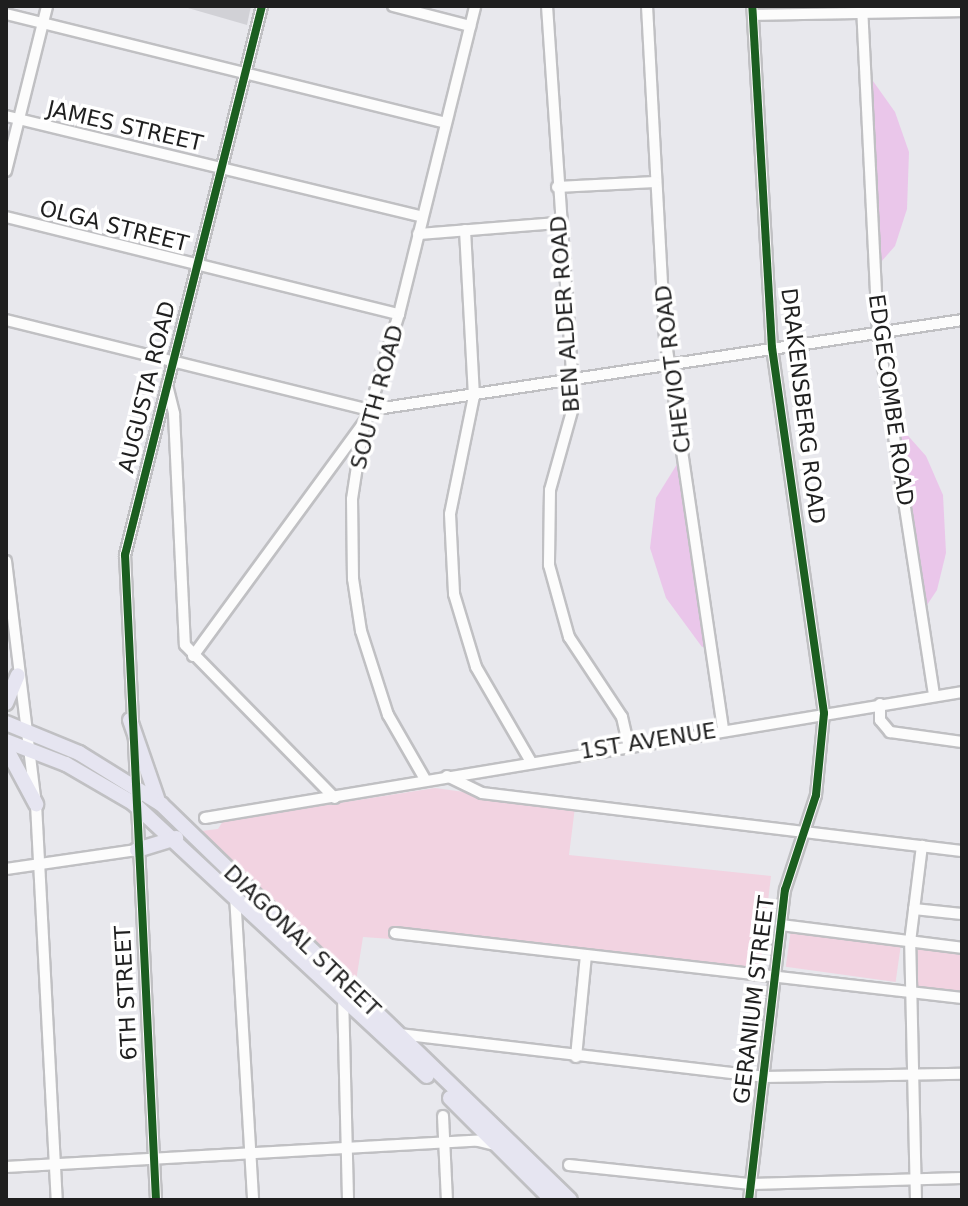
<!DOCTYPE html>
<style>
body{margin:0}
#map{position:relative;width:968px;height:1206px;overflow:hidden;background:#e8e8ed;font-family:"DejaVu Sans",sans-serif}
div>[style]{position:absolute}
.grass>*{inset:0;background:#eac6ea}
.park>*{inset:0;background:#f2d3e1;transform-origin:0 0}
.building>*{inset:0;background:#d1d1d6}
.roads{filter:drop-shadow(2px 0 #c0c0c3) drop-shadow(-2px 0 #c0c0c3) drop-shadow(0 2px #c0c0c3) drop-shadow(0 -2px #c0c0c3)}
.minor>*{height:10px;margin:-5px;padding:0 5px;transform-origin:5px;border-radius:5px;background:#fcfcfc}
.major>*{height:14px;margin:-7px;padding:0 7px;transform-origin:7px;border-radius:7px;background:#e6e5f1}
.cycleway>*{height:8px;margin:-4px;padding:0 4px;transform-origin:4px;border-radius:4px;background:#1b5e20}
span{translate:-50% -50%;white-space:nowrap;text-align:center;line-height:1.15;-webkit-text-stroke:7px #fff;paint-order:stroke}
.street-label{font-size:22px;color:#1f1f1f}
.frame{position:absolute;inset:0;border:8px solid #1f1f1f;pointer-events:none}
</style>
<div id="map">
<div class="grass">
<div style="clip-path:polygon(868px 74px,895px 112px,909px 152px,907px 209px,895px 246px,881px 262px)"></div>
<div style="clip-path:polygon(895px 421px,926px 456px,943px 495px,946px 553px,937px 590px,925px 608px)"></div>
<div style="clip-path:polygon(679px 461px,707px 646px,702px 647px,666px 598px,650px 548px,656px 498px)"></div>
</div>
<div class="park">
<div style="clip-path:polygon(435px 788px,575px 807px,569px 855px,771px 876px,760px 969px,394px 927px,391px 939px,363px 937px,356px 981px,201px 831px,218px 829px,223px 821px)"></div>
<div style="left:791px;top:929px;width:111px;height:38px;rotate:8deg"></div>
<div style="clip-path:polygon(915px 945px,962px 951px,962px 993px,918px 989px)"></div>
</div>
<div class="building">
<div style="clip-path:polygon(181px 6px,251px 6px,247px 25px)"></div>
</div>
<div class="roads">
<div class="minor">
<div style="left:393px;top:6px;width:80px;rotate:14.6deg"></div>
<div style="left:547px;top:6px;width:399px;rotate:86.1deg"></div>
<div style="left:574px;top:404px;width:89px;rotate:105.6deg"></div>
<div style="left:550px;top:490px;width:75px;rotate:90.8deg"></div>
<div style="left:549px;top:565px;width:75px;rotate:74.5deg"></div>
<div style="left:569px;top:637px;width:96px;rotate:56.5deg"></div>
<div style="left:622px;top:717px;width:27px;rotate:77deg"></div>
<div style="left:647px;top:6px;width:330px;rotate:86.9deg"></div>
<div style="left:665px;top:336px;width:397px;rotate:81.6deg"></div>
<div style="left:862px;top:6px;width:327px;rotate:87.2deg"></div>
<div style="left:878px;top:333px;width:367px;rotate:81.2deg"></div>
<div style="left:6px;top:14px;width:453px;rotate:13.9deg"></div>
<div style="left:753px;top:15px;width:209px;rotate:-1.1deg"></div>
<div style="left:6px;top:116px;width:428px;rotate:13.6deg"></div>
<div style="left:6px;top:171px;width:170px;rotate:-76deg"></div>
<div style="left:557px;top:187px;width:98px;rotate:-2.9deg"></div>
<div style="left:6px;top:217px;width:405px;rotate:13.9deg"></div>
<div style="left:465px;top:230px;width:166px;rotate:86.9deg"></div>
<div style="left:474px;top:396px;width:120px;rotate:101.5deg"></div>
<div style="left:450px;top:514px;width:80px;rotate:87.1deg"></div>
<div style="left:454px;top:594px;width:76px;rotate:73.2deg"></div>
<div style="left:476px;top:667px;width:108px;rotate:59.9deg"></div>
<div style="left:418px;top:234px;width:141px;rotate:-4.5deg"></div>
<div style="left:6px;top:320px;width:375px;rotate:13.9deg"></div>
<div style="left:370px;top:410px;width:599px;rotate:-8.64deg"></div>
<div style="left:167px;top:385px;width:30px;rotate:76deg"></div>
<div style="left:174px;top:414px;width:231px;rotate:87.3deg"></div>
<div style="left:185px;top:645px;width:214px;rotate:45.6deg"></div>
<div style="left:6px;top:561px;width:245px;rotate:83deg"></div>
<div style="left:36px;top:804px;width:397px;rotate:87deg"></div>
<div style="left:193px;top:656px;width:293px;rotate:-53.8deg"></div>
<div style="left:880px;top:704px;width:16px;rotate:90deg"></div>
<div style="left:880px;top:720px;width:16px;rotate:50deg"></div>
<div style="left:890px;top:732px;width:73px;rotate:7.9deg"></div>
<div style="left:447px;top:776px;width:39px;rotate:26deg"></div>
<div style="left:482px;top:793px;width:483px;rotate:6.9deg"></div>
<div style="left:426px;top:781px;width:76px;rotate:-119.9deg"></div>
<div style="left:388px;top:715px;width:88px;rotate:-107.8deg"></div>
<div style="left:361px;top:631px;width:53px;rotate:-98.7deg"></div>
<div style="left:353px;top:579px;width:80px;rotate:-90.7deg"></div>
<div style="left:352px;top:499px;width:66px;rotate:-81.3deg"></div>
<div style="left:362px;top:434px;width:126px;rotate:-72.9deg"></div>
<div style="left:399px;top:314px;width:317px;rotate:-76.1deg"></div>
<div style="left:205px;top:818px;width:767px;rotate:-9.45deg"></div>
<div style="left:6px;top:869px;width:132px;rotate:-8.3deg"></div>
<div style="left:235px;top:895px;width:306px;rotate:86.6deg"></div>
<div style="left:914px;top:909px;width:48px;rotate:5.9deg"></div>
<div style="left:781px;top:925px;width:182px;rotate:7.2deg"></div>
<div style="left:395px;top:933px;width:571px;rotate:6.54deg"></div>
<div style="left:343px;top:994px;width:206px;rotate:88.6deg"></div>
<div style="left:399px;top:1034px;width:367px;rotate:6.7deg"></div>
<div style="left:763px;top:1077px;width:199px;rotate:-0.9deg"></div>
<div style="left:576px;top:1057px;width:102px;rotate:-84.4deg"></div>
<div style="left:443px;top:1116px;width:84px;rotate:87.3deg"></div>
<div style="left:569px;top:1165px;width:183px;rotate:6deg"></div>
<div style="left:751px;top:1184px;width:211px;rotate:-1.6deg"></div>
<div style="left:6px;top:1167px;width:473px;rotate:-3.2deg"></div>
<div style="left:478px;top:1141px;width:17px;rotate:13deg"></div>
<div style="left:156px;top:1200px;width:646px;rotate:-92.75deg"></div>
<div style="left:125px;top:555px;width:566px;rotate:-75.99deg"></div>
<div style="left:749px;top:1200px;width:312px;rotate:-83.4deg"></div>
<div style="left:785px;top:890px;width:100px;rotate:-71.9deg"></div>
<div style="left:816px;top:795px;width:82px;rotate:-84.4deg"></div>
<div style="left:824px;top:713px;width:369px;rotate:-98.1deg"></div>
<div style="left:772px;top:348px;width:343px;rotate:-93.3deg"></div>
<div style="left:916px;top:1200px;width:258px;rotate:-91.3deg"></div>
<div style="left:910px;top:942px;width:97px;rotate:-82.9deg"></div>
</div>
<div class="major">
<div style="left:6px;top:703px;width:30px;rotate:-67deg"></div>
<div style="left:130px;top:720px;width:83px;rotate:70.9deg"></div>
<div style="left:6px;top:723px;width:79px;rotate:22.3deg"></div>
<div style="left:79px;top:753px;width:97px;rotate:31.9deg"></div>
<div style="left:161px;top:804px;width:569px;rotate:44.07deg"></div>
<div style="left:6px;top:741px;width:64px;rotate:21deg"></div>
<div style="left:66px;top:764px;width:78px;rotate:30.2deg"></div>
<div style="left:133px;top:803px;width:401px;rotate:42.9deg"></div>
<div style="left:6px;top:748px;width:64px;rotate:61.8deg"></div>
<div style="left:137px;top:850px;width:41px;rotate:-17.1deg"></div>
<div style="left:450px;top:1098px;width:144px;rotate:45deg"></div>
</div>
</div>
<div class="cycleway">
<div style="left:156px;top:1200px;width:646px;rotate:-92.75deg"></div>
<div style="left:125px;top:555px;width:566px;rotate:-75.99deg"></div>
<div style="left:749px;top:1200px;width:312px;rotate:-83.4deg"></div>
<div style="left:785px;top:890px;width:100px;rotate:-71.9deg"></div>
<div style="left:816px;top:795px;width:82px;rotate:-84.4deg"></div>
<div style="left:824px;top:713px;width:369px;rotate:-98.1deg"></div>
<div style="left:772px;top:348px;width:343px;rotate:-93.3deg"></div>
</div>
<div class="street-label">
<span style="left:125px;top:126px;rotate:13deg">JAMES STREET</span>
<span style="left:114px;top:226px;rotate:14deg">OLGA STREET</span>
<span style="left:565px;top:314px;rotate:-94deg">BEN ALDER ROAD</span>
<span style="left:673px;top:369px;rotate:-97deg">CHEVIOT ROAD</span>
<span style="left:147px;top:387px;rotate:-76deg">AUGUSTA ROAD</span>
<span style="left:377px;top:397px;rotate:-75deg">SOUTH ROAD</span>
<span style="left:891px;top:400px;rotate:82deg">EDGECOMBE ROAD</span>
<span style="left:803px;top:406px;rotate:83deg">DRAKENSBERG ROAD</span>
<span style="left:648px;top:741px;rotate:-9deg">1ST AVENUE</span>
<span style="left:302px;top:941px;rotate:44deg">DIAGONAL STREET</span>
<span style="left:126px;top:993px;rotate:-93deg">6TH STREET</span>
<span style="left:754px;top:1000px;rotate:-83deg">GERANIUM STREET</span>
</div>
<div class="frame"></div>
</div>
